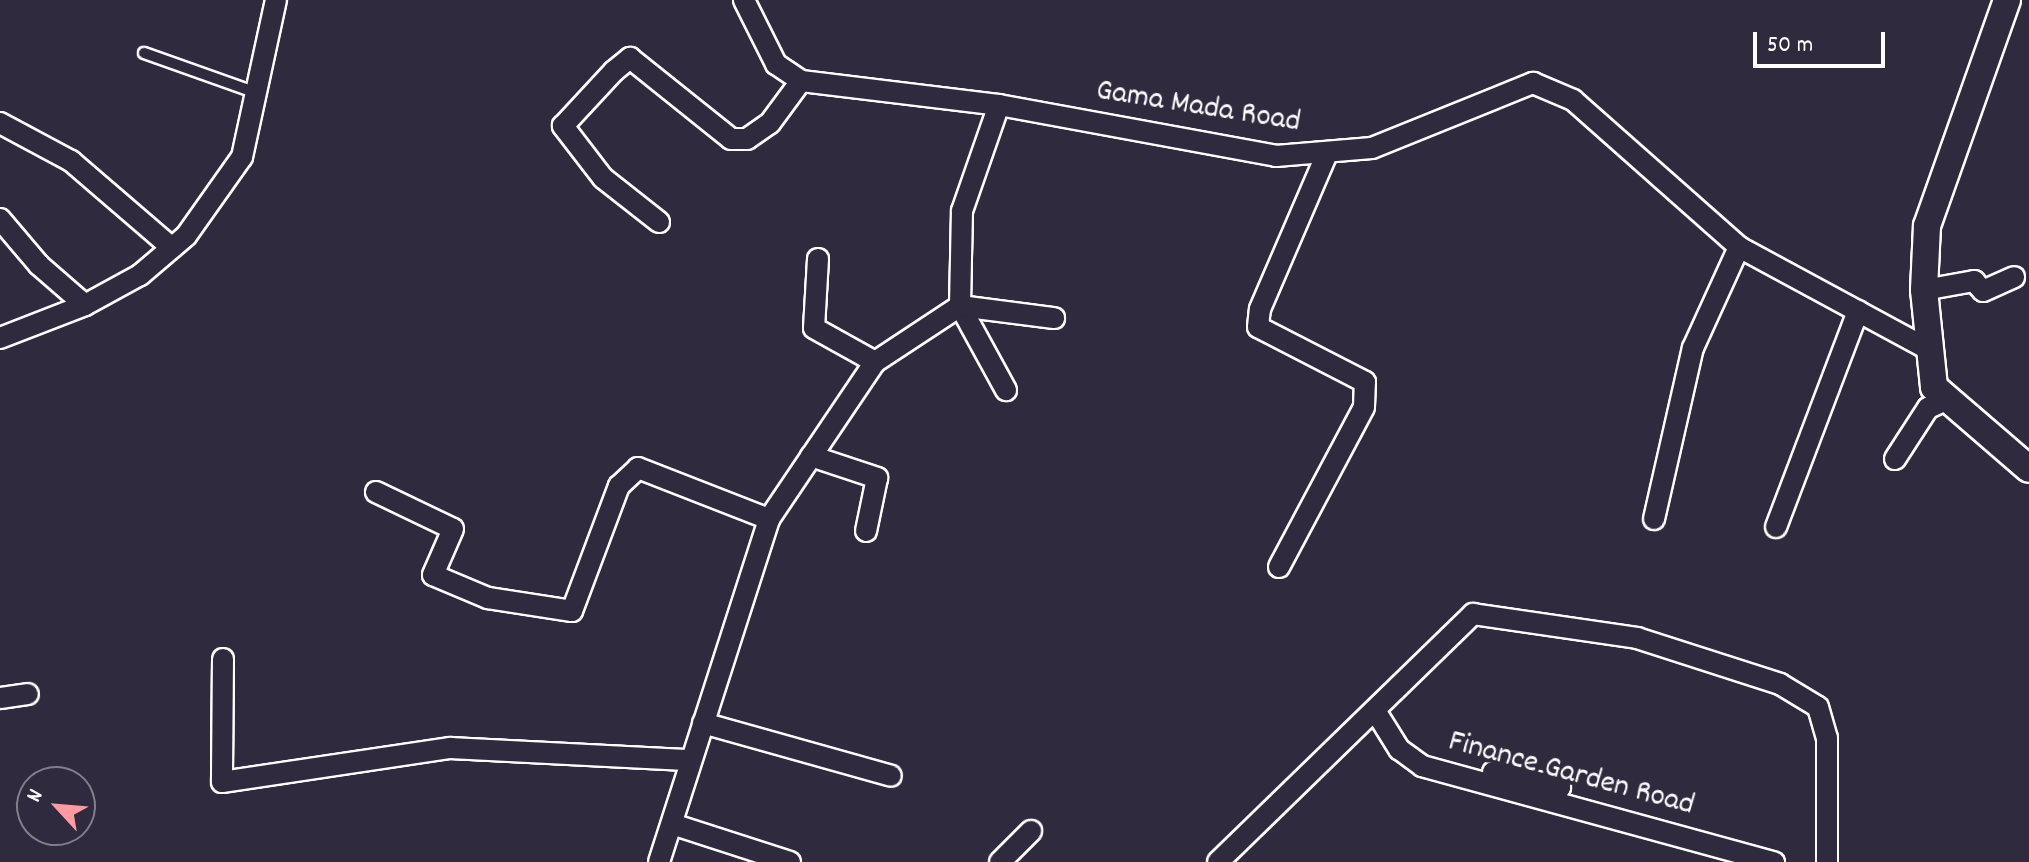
<!DOCTYPE html>
<style>
body{margin:0}
#map{position:relative;width:2029px;height:862px;overflow:hidden;background:#2f2a3d;font-family:Dekko,sans-serif}
div>[style]{position:absolute}
.roads{filter:drop-shadow(2px 0 #fff) drop-shadow(-2px 0 #fff) drop-shadow(0 2px #fff) drop-shadow(0 -2px #fff)}
.service>*{height:10px;margin:-5px;padding:0 5px;transform-origin:5px;border-radius:5px;background:#2f2a3d}
.minor>*{height:20px;margin:-10px;padding:0 10px;transform-origin:10px;border-radius:10px;background:#2f2a3d}
.tertiary>*{height:26px;margin:-13px;padding:0 13px;transform-origin:13px;border-radius:13px;background:#2f2a3d}
span{translate:-50% -50%;white-space:nowrap;text-align:center;line-height:1.15;-webkit-text-stroke:8px #2f2a3d;paint-order:stroke}
.street-label{font-size:32px;color:#fff}
.north{position:absolute;left:16px;top:766px;width:80px;height:80px;box-sizing:border-box;background:#2f2a3d;border:2px solid #827f8b;border-radius:50%;rotate:296deg;font-size:22px;font-weight:700;line-height:32px;text-align:center;color:#fff}
.north::after{content:'';display:block;margin:auto;width:28px;height:36px;background:#ff9aa2;clip-path:polygon(50% 0,100% 100%,50% 72%,0 100%)}
.scale{position:absolute;left:1753px;top:32px;width:132px;height:36px;box-sizing:border-box;border:4px solid #fff;border-top:0;padding-left:10px;font-size:24px;line-height:28px;white-space:nowrap;color:#fff;-webkit-text-stroke:6px #2f2a3d;paint-order:stroke}
</style>
<div id="map">
<div class="roads">
<div class="service">
<div style="left:144px;top:53px;width:120px;rotate:19.5deg"></div>
</div>
<div class="minor">
<div style="left:744px;top:0;width:72px;rotate:63.4deg"></div>
<div style="left:776px;top:64px;width:30px;rotate:34deg"></div>
<div style="left:801px;top:81px;width:199px;rotate:6.9deg"></div>
<div style="left:999px;top:105px;width:282px;rotate:10.4deg"></div>
<div style="left:1276px;top:156px;width:96px;rotate:-4.8deg"></div>
<div style="left:1372px;top:148px;width:174px;rotate:-22deg"></div>
<div style="left:1533px;top:83px;width:43px;rotate:23deg"></div>
<div style="left:1573px;top:100px;width:222px;rotate:41.5deg"></div>
<div style="left:1739px;top:247px;width:215px;rotate:28.4deg"></div>
<div style="left:0;top:123px;width:81px;rotate:28.2deg"></div>
<div style="left:71px;top:161px;width:133px;rotate:40.7deg"></div>
<div style="left:0;top:219px;width:60px;rotate:49.7deg"></div>
<div style="left:39px;top:265px;width:61px;rotate:41deg"></div>
<div style="left:659px;top:222px;width:71px;rotate:-141.8deg"></div>
<div style="left:603px;top:178px;width:66px;rotate:-127.6deg"></div>
<div style="left:563px;top:126px;width:75px;rotate:-47.2deg"></div>
<div style="left:614px;top:71px;width:21px;rotate:-39deg"></div>
<div style="left:630px;top:58px;width:129px;rotate:38.7deg"></div>
<div style="left:731px;top:139px;width:16px"></div>
<div style="left:747px;top:139px;width:28px;rotate:-35deg"></div>
<div style="left:770px;top:123px;width:52px;rotate:-53.6deg"></div>
<div style="left:818px;top:259px;width:69px;rotate:93.3deg"></div>
<div style="left:814px;top:328px;width:70px;rotate:29.1deg"></div>
<div style="left:1924px;top:290px;width:51px;rotate:-10.2deg"></div>
<div style="left:1974px;top:281px;width:13px;rotate:48deg"></div>
<div style="left:1983px;top:291px;width:34px;rotate:-24deg"></div>
<div style="left:960px;top:306px;width:96px;rotate:61.3deg"></div>
<div style="left:960px;top:306px;width:95px;rotate:7.3deg"></div>
<div style="left:0;top:338px;width:91px;rotate:-21.2deg"></div>
<div style="left:85px;top:305px;width:63px;rotate:-28.6deg"></div>
<div style="left:140px;top:275px;width:60px;rotate:-40.3deg"></div>
<div style="left:186px;top:236px;width:97px;rotate:-54.7deg"></div>
<div style="left:242px;top:157px;width:161px;rotate:-77.8deg"></div>
<div style="left:811px;top:456px;width:70px;rotate:18.4deg"></div>
<div style="left:877px;top:478px;width:54px;rotate:101.7deg"></div>
<div style="left:1895px;top:459px;width:61px;rotate:-57.1deg"></div>
<div style="left:1928px;top:408px;width:17px;rotate:-24deg"></div>
<div style="left:376px;top:492px;width:85px;rotate:25.7deg"></div>
<div style="left:453px;top:529px;width:50px;rotate:113.5deg"></div>
<div style="left:433px;top:575px;width:60px;rotate:22.7deg"></div>
<div style="left:488px;top:598px;width:85px;rotate:8.8deg"></div>
<div style="left:572px;top:611px;width:134px;rotate:-69.4deg"></div>
<div style="left:619px;top:486px;width:26px;rotate:-43deg"></div>
<div style="left:638px;top:468px;width:141px;rotate:21.3deg"></div>
<div style="left:1654px;top:519px;width:175px;rotate:-77.2deg"></div>
<div style="left:1693px;top:348px;width:111px;rotate:-65.5deg"></div>
<div style="left:1776px;top:527px;width:231px;rotate:-69.2deg"></div>
<div style="left:1279px;top:567px;width:181px;rotate:-62deg"></div>
<div style="left:1364px;top:407px;width:25px;rotate:-88deg"></div>
<div style="left:1365px;top:382px;width:120px;rotate:-152.8deg"></div>
<div style="left:1258px;top:327px;width:18px;rotate:-84deg"></div>
<div style="left:1260px;top:309px;width:167px;rotate:-66.7deg"></div>
<div style="left:223px;top:659px;width:123px;rotate:90.5deg"></div>
<div style="left:222px;top:782px;width:231px;rotate:-8.5deg"></div>
<div style="left:450px;top:748px;width:241px;rotate:2.9deg"></div>
<div style="left:0;top:698px;width:28px;rotate:-8deg"></div>
<div style="left:1376px;top:712px;width:44px;rotate:58.1deg"></div>
<div style="left:1399px;top:749px;width:29px;rotate:36deg"></div>
<div style="left:1422px;top:766px;width:365px;rotate:15.3deg"></div>
<div style="left:703px;top:723px;width:195px;rotate:15.7deg"></div>
<div style="left:1493px;top:772px;width:69px;rotate:12.6deg"></div>
<div style="left:1560px;top:787px;width:16px;rotate:117deg"></div>
<div style="left:672px;top:824px;width:124px;rotate:17.9deg"></div>
<div style="left:659px;top:862px;width:360px;rotate:-72.2deg"></div>
<div style="left:769px;top:519px;width:189px;rotate:-56deg"></div>
<div style="left:875px;top:362px;width:102px;rotate:-33.4deg"></div>
<div style="left:960px;top:306px;width:95px;rotate:-88.8deg"></div>
<div style="left:962px;top:211px;width:112px;rotate:-70.8deg"></div>
<div style="left:1000px;top:862px;width:44px;rotate:-45deg"></div>
<div style="left:1218px;top:862px;width:356px;rotate:-44.2deg"></div>
<div style="left:1473px;top:614px;width:166px;rotate:8.3deg"></div>
<div style="left:1637px;top:638px;width:150px;rotate:17.8deg"></div>
<div style="left:1780px;top:684px;width:44px;rotate:31.2deg"></div>
<div style="left:1818px;top:707px;width:32px;rotate:74deg"></div>
<div style="left:1827px;top:738px;width:124px;rotate:90deg"></div>
</div>
<div class="tertiary">
<div style="left:2007px;top:0;width:240px;rotate:109.5deg"></div>
<div style="left:1927px;top:226px;width:64px;rotate:92.7deg"></div>
<div style="left:1924px;top:290px;width:98px;rotate:84.1deg"></div>
<div style="left:1934px;top:387px;width:125px;rotate:40.8deg"></div>
</div>
</div>
<div class="street-label">
<span style="left:1198px;top:108px;rotate:9deg">Gama Mada Road</span>
<span style="left:1571px;top:775px;rotate:15deg">Finance Garden Road</span>
</div>
<div class="north">N</div>
<div class="scale">50 m</div>
</div>
